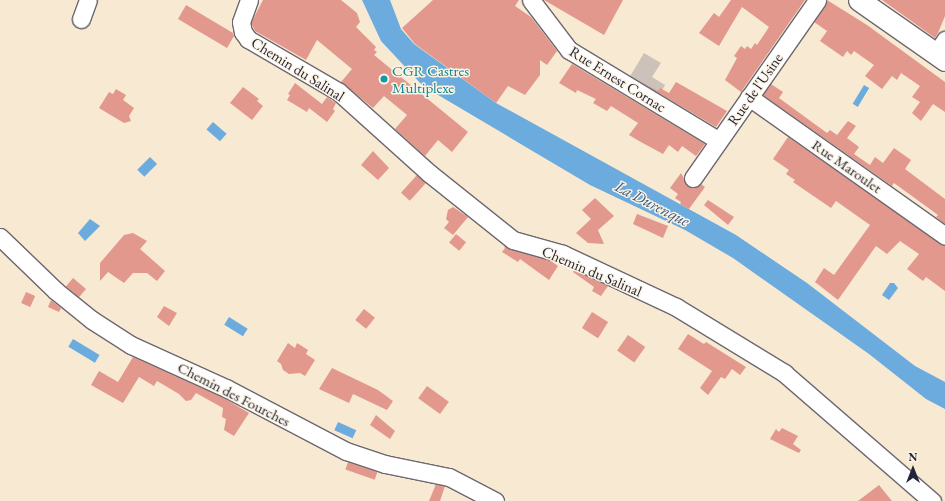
<!DOCTYPE html>
<style>
body{margin:0}
#map{position:relative;width:945px;height:501px;overflow:hidden;background:#f8e9d2;font-family:"EB Garamond",serif}
div>[style]{position:absolute}
.industrial>*{inset:0;background:#cdc2b9}
.water>*{inset:0;background:#6babde;transform-origin:0 0}
.building>*{inset:0;background:#e2988d;transform-origin:0 0}
.roads{filter:drop-shadow(1px 0 #6d6870) drop-shadow(-1px 0 #6d6870) drop-shadow(0 1px #6d6870) drop-shadow(0 -1px #6d6870)}
.minor>*{height:17px;margin:-8.5px;padding:0 8.5px;transform-origin:8.5px;border-radius:8.5px;background:#fff}
.major>*{height:21px;margin:-10.5px;padding:0 10.5px;transform-origin:10.5px;border-radius:10.5px;background:#fff}
.dots>*{width:11px;height:11px;translate:-50% -50%;box-sizing:border-box;border:2px solid #fcf5e5;border-radius:50%}
span{translate:-50% -50%;white-space:nowrap;text-align:center;line-height:1.15;-webkit-text-stroke:3px #fcf5e5;paint-order:stroke}
.street-label{font-size:15px;color:#22223b}
.culture-label{font-size:15px;color:#0d838f}
.left{translate:0 -50%;text-align:left}
.water-label{font-size:16px;color:#3f597c;font-style:italic}
.north{position:absolute;left:893px;top:449px;width:40px;height:40px;-webkit-text-stroke:3px #fcf5e5;paint-order:stroke;rotate:0deg;font-size:11px;font-weight:700;line-height:16px;text-align:center;color:#22223b}
.north::after{content:'';display:block;margin:auto;width:14px;height:18px;background:#22223b;clip-path:polygon(50% 0,100% 100%,50% 72%,0 100%)}
</style>
<div id="map">
<div class="industrial">
<div style="clip-path:polygon(644px 53px,661px 63px,652px 77px,665px 85px,659px 96px,629px 78px)"></div>
</div>
<div class="water">
<div style="clip-path:polygon(362px 0,390px 0,401px 29px,414px 44px,496px 103px,736px 235px,807px 283px,915px 366px,945px 382px,945px 409px,926px 399px,869px 354px,733px 258px,685px 230px,590px 185px,423px 86px,381px 41px)"></div>
<div style="left:864px;top:85px;width:6px;height:22px;rotate:31deg"></div>
<div style="left:213px;top:122px;width:18px;height:10px;rotate:41deg"></div>
<div style="left:150px;top:157px;width:10px;height:18px;rotate:45deg"></div>
<div style="clip-path:polygon(90px 219px,100px 226px,85px 241px,78px 233px)"></div>
<div style="clip-path:polygon(890px 283px,894px 283px,898px 288px,889px 300px,882px 295px)"></div>
<div style="left:229px;top:317px;width:22px;height:9px;rotate:32deg"></div>
<div style="left:73px;top:339px;width:31px;height:9px;rotate:31deg"></div>
<div style="left:338px;top:422px;width:20px;height:9px;rotate:24deg"></div>
</div>
<div class="building">
<div style="clip-path:polygon(263px 0,341px 0,357px 13px,360px 22px,356px 27px,376px 47px,374px 50px,377px 52px,374px 55px,468px 132px,452px 152px,438px 140px,425px 156px,395px 129px,407px 115px,384px 96px,373px 108px,341px 82px,352px 69px,317px 40px,306px 60px,255px 31px,251px 23px)"></div>
<div style="clip-path:polygon(433px 0,519px 0,515px 6px,531px 17px,557px 51px,547px 65px,540px 60px,540px 75px,525px 95px,508px 86px,496px 103px,415px 44px,402px 28px)"></div>
<div style="clip-path:polygon(544px 0,623px 0,604px 35px)"></div>
<div style="clip-path:polygon(731px 0,805px 0,741px 92px,725px 80px,737px 58px,734px 56px,741px 46px,745px 49px,747px 46px,751px 49px,755px 43px,757px 45px,769px 27px,742px 7px,719px 46px,699px 33px,714px 13px,719px 17px)"></div>
<div style="clip-path:polygon(827px 0,867px 25px,945px 82px,945px 112px,933px 104px,921px 121px,912px 113px,920px 102px,912px 97px,920px 86px,901px 73px,897px 80px,892px 76px,882px 89px,865px 76px,874px 65px,854px 51px,851px 55px,847px 51px,843px 57px,820px 41px,827px 31px,814px 22px)"></div>
<div style="clip-path:polygon(882px 0,945px 0,945px 16px,938px 33px,935px 38px)"></div>
<div style="clip-path:polygon(186px 5px,233px 33px,234px 36px,227px 48px,178px 19px)"></div>
<div style="clip-path:polygon(572px 64px,705px 144px,696px 156px,682px 146px,678px 152px,669px 145px,663px 154px,639px 141px,629px 135px,638px 123px,611px 106px,607px 111px,593px 103px,596px 99px,577px 90px,576px 93px,559px 83px)"></div>
<div style="clip-path:polygon(637px 80px,658px 91px,660px 88px,669px 93px,676px 82px,727px 111px,716px 127px)"></div>
<div style="clip-path:polygon(295px 83px,322px 104px,327px 97px,336px 103px,333px 109px,335px 111px,327px 122px,309px 108px,307px 112px,287px 100px,290px 95px,288px 94px)"></div>
<div style="clip-path:polygon(771px 84px,783px 92px,779px 98px,827px 133px,830px 130px,837px 135px,848px 121px,856px 126px,847px 138px,859px 147px,854px 154px,870px 165px,875px 157px,883px 163px,894px 148px,911px 160px,905px 169px,945px 199px,945px 224px,936px 217px,938px 215px,894px 183px,892px 186px,763px 95px)"></div>
<div style="clip-path:polygon(243px 87px,259px 99px,257px 101px,263px 106px,252px 120px,230px 103px)"></div>
<div style="clip-path:polygon(116px 89px,126px 95px,123px 100px,134px 108px,129px 116px,131px 121px,124px 123px,99px 108px,109px 92px,113px 94px)"></div>
<div style="clip-path:polygon(788px 137px,945px 246px,945px 291px,926px 277px,923px 281px,907px 269px,919px 254px,900px 241px,887px 254px,876px 246px,838px 300px,815px 282px,824px 268px,834px 275px,870px 225px,836px 201px,831px 208px,793px 182px,795px 180px,786px 174px,789px 170px,773px 159px)"></div>
<div style="clip-path:polygon(373px 151px,389px 168px,378px 180px,361px 165px)"></div>
<div style="clip-path:polygon(681px 173px,688px 186px,693px 188px,701px 184px,705px 187px,689px 209px,680px 204px,681px 202px,675px 198px,678px 194px,670px 188px)"></div>
<div style="left:417px;top:175px;width:12px;height:24px;rotate:42deg"></div>
<div style="clip-path:polygon(595px 198px,614px 216px,598px 230px,604px 244px,588px 243px,576px 233px,591px 219px,582px 210px)"></div>
<div style="clip-path:polygon(708px 200px,734px 217px,728px 225px,704px 205px)"></div>
<div style="clip-path:polygon(453px 207px,468px 217px,453px 235px,444px 228px,449px 222px,446px 219px,448px 210px)"></div>
<div style="clip-path:polygon(637px 214px,668px 226px,663px 238px,633px 224px)"></div>
<div style="clip-path:polygon(133px 233px,147px 241px,140px 249px,165px 271px,157px 281px,147px 273px,133px 273px,124px 283px,108px 272px,100px 281px,100px 263px,124px 235px)"></div>
<div style="left:456px;top:234px;width:13px;height:11px;rotate:39deg"></div>
<div style="clip-path:polygon(504px 246px,551px 261px,558px 266px,549px 280px,520px 259px,518px 262px,502px 252px,505px 248px)"></div>
<div style="clip-path:polygon(574px 270px,608px 286px,601px 296px,592px 291px,594px 287px,573px 272px)"></div>
<div style="left:73px;top:278px;width:17px;height:11px;rotate:40deg"></div>
<div style="left:26px;top:292px;width:10px;height:12px;rotate:24deg"></div>
<div style="clip-path:polygon(51px 300px,61px 308px,59px 312px,48px 307px)"></div>
<div style="clip-path:polygon(164px 306px,177px 313px,169px 326px,157px 317px)"></div>
<div style="left:364px;top:309px;width:14px;height:14px;rotate:39deg"></div>
<div style="left:592px;top:312px;width:19px;height:19px;rotate:32deg"></div>
<div style="clip-path:polygon(688px 334px,704px 344px,706px 342px,746px 367px,740px 375px,732px 369px,725px 379px,721px 377px,708px 395px,700px 388px,712px 371px,678px 349px)"></div>
<div style="left:628px;top:335px;width:21px;height:19px;rotate:35deg"></div>
<div style="clip-path:polygon(288px 343px,295px 348px,297px 343px,308px 350px,306px 354px,315px 360px,305px 376px,300px 373px,289px 374px,283px 370px,281px 364px,277px 361px)"></div>
<div style="clip-path:polygon(133px 357px,222px 397px,249px 413px,234px 436px,224px 430px,226px 419px,222px 417px,223px 408px,196px 393px,191px 400px,186px 401px,179px 394px,157px 381px,154px 386px,139px 377px,123px 403px,91px 385px,99px 371px,118px 382px)"></div>
<div style="clip-path:polygon(332px 368px,378px 390px,393px 401px,387px 410px,353px 394px,349px 403px,319px 389px)"></div>
<div style="left:427px;top:386px;width:27px;height:15px;rotate:36deg"></div>
<div style="clip-path:polygon(376px 415px,395px 431px,390px 439px,370px 425px)"></div>
<div style="clip-path:polygon(782px 428px,798px 436px,793px 444px,801px 450px,799px 453px,770px 439px,776px 429px,779px 432px)"></div>
<div style="left:348px;top:462px;width:31px;height:8px;rotate:19deg"></div>
<div style="clip-path:polygon(436px 484px,445px 486px,440px 501px,429px 501px)"></div>
<div style="clip-path:polygon(879px 485px,892px 501px,858px 501px)"></div>
</div>
<div class="roads">
<div class="minor">
<div style="left:249px;top:0;width:23px;rotate:110deg"></div>
<div style="left:241px;top:22px;width:10px;rotate:79deg"></div>
<div style="left:243px;top:32px;width:9px;rotate:54deg"></div>
<div style="left:248px;top:39px;width:105px;rotate:30.2deg"></div>
<div style="left:339px;top:92px;width:121px;rotate:42deg"></div>
<div style="left:429px;top:173px;width:107px;rotate:38.6deg"></div>
<div style="left:513px;top:240px;width:52px;rotate:15.6deg"></div>
<div style="left:563px;top:254px;width:125px;rotate:25.1deg"></div>
<div style="left:676px;top:307px;width:127px;rotate:31.4deg"></div>
<div style="left:784px;top:373px;width:196px;rotate:40.9deg"></div>
<div style="left:531px;top:0;width:63px;rotate:52.8deg"></div>
<div style="left:569px;top:50px;width:175px;rotate:31.2deg"></div>
<div style="left:81px;top:19px;width:20px;rotate:-70deg"></div>
<div style="left:936px;top:54px;width:17px;rotate:-57deg"></div>
<div style="left:749px;top:97px;width:240px;rotate:35.3deg"></div>
<div style="left:693px;top:178px;width:217px;rotate:-55.1deg"></div>
<div style="left:0;top:237px;width:78px;rotate:44deg"></div>
<div style="left:56px;top:291px;width:46px;rotate:38.9deg"></div>
<div style="left:92px;top:320px;width:46px;rotate:32.7deg"></div>
<div style="left:131px;top:345px;width:104px;rotate:24.4deg"></div>
<div style="left:226px;top:388px;width:136px;rotate:27.7deg"></div>
<div style="left:346px;top:451px;width:41px;rotate:18.4deg"></div>
<div style="left:385px;top:464px;width:65px;rotate:11.5deg"></div>
<div style="left:449px;top:477px;width:52px;rotate:27.6deg"></div>
</div>
<div class="major">
<div style="left:859px;top:0;width:105px;rotate:34.9deg"></div>
</div>
</div>
<div class="dots">
<div style="left:384px;top:79px;background:#0f9aa8"></div>
</div>
<div class="street-label">
<span style="left:298px;top:69px;rotate:32deg">Chemin du Salinal</span>
<span style="left:618px;top:79px;rotate:32deg">Rue Ernest Cornac</span>
<span style="left:755px;top:89px;rotate:-55deg">Rue de l'Usine</span>
<span style="left:847px;top:166px;rotate:35deg">Rue Maroulet</span>
<span style="left:592px;top:271px;rotate:23deg">Chemin du Salinal</span>
<span style="left:234px;top:394px;rotate:27deg">Chemin des Fourches</span>
</div>
<div class="culture-label">
<span class="left" style="left:392px;top:79px">CGR Castres<br>Multiplexe</span>
</div>
<div class="water-label">
<span style="left:652px;top:204px;rotate:27deg">La Durenque</span>
</div>
<div class="north">N</div>
</div>
